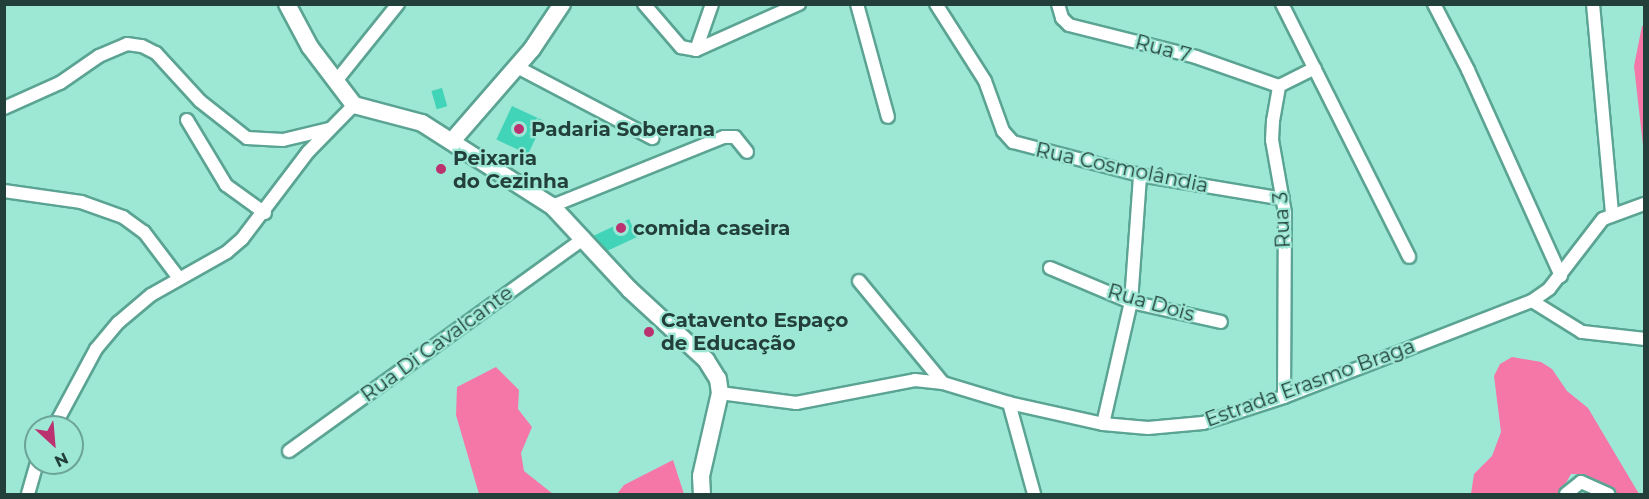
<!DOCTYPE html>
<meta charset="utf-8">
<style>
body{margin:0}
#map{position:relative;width:1649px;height:499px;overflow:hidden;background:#9de7d5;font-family:Montserrat,sans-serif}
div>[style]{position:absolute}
.forest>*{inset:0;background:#f477a8}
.building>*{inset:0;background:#41d4b8;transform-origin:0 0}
.roads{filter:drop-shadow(2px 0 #5ba493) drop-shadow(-2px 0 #5ba493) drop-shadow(0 2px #5ba493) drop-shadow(0 -2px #5ba493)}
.street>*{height:12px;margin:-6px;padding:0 6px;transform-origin:6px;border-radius:6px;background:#fff}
.secondary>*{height:16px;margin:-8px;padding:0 8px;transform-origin:8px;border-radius:8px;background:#fff}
.dots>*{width:16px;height:16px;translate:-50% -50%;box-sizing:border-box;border:3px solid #9de7d5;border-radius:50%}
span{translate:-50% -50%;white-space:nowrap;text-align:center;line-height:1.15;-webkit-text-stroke:4.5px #9de7d5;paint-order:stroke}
.street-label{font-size:20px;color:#224039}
.poi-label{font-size:20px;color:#224039;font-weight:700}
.left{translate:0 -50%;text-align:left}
.frame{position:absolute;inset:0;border:6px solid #224039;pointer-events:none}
.north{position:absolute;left:24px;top:415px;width:60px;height:60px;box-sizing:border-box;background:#9de7d5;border:2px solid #6ca497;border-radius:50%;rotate:154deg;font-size:16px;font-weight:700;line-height:24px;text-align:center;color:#224039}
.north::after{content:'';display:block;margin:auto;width:21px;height:27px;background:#ba3270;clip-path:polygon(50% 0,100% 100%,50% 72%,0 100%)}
</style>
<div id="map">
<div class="forest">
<div style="clip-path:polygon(1642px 26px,1644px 26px,1644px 154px,1634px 66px)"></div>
<div style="clip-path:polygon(1512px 357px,1541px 362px,1552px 369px,1567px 391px,1588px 408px,1639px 494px,1613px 494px,1584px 474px,1571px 474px,1560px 494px,1471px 494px,1474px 474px,1492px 456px,1501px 432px,1494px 376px,1500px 364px)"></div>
<div style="clip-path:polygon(496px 367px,519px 390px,518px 409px,532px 427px,521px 453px,524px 471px,553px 494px,479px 494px,456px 415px,457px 387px)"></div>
<div style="clip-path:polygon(673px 460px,684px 494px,617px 494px,624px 485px)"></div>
</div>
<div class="building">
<div style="left:442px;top:88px;width:19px;height:11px;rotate:74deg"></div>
<div style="left:512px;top:106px;width:35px;height:37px;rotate:25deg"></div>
<div style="clip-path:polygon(441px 160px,447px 164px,441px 177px,436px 174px)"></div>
<div style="clip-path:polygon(629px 219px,637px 237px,607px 251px,591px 237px)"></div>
</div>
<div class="roads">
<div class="street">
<div style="left:644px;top:4px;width:57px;rotate:49.3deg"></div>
<div style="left:681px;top:47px;width:15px;rotate:11deg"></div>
<div style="left:696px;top:50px;width:113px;rotate:-24.1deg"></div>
<div style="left:857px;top:4px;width:117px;rotate:74.7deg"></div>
<div style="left:936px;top:4px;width:91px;rotate:57.5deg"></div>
<div style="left:985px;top:81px;width:53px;rotate:70.2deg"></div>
<div style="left:1003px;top:131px;width:15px;rotate:48deg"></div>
<div style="left:1013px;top:142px;width:131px;rotate:14.6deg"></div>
<div style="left:1140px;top:175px;width:145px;rotate:9.5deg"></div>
<div style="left:1058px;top:4px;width:15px;rotate:74deg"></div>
<div style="left:1062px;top:18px;width:10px;rotate:45deg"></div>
<div style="left:1069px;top:25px;width:131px;rotate:14.1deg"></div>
<div style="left:1196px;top:57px;width:88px;rotate:19.3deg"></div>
<div style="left:1282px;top:4px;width:283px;rotate:63.3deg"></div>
<div style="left:1434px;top:4px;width:74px;rotate:62.7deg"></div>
<div style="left:1468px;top:70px;width:226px;rotate:65.7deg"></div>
<div style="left:1593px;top:4px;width:210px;rotate:84.8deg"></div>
<div style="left:696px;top:50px;width:49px;rotate:-70.8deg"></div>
<div style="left:517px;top:67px;width:153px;rotate:27.7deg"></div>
<div style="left:336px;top:81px;width:99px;rotate:-51.2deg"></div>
<div style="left:4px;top:108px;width:61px;rotate:-24.1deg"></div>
<div style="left:60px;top:83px;width:47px;rotate:-34.7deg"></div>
<div style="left:99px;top:56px;width:30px;rotate:-23deg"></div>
<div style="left:127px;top:44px;width:15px;rotate:8deg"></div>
<div style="left:142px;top:46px;width:16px;rotate:27deg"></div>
<div style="left:156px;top:53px;width:65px;rotate:47.5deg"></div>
<div style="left:200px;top:101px;width:60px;rotate:38.2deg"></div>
<div style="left:247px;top:138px;width:36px;rotate:3deg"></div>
<div style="left:283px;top:140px;width:47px;rotate:-13.4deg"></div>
<div style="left:187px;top:120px;width:76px;rotate:59deg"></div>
<div style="left:226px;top:185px;width:48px;rotate:35.7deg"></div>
<div style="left:4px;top:191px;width:78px;rotate:8.1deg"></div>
<div style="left:81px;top:202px;width:45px;rotate:19.7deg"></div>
<div style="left:123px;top:217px;width:26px;rotate:36deg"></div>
<div style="left:144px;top:232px;width:56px;rotate:52.9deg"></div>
<div style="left:552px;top:206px;width:185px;rotate:-21.9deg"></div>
<div style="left:724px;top:137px;width:11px"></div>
<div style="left:735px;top:137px;width:19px;rotate:51deg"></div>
<div style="left:1050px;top:268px;width:88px;rotate:22.8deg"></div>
<div style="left:1131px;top:302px;width:92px;rotate:12.5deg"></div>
<div style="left:859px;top:281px;width:132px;rotate:50.5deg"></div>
<div style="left:1532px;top:301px;width:59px;rotate:31.8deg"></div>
<div style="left:1582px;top:332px;width:62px;rotate:6.4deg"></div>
<div style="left:720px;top:393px;width:77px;rotate:7.5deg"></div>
<div style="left:796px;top:403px;width:121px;rotate:-10.9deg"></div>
<div style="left:915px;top:380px;width:28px;rotate:6deg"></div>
<div style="left:943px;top:383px;width:69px;rotate:16.9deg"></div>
<div style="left:1009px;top:403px;width:96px;rotate:12.6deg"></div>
<div style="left:1103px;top:424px;width:45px;rotate:5.1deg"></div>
<div style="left:1148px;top:428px;width:55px;rotate:-5.2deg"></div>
<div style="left:1203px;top:423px;width:85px;rotate:-17.8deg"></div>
<div style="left:1284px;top:397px;width:266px;rotate:-21.2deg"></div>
<div style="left:1532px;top:301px;width:21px;rotate:-35deg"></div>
<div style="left:1549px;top:289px;width:88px;rotate:-52.4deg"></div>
<div style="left:1603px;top:219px;width:44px;rotate:-20.1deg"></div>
<div style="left:1284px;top:397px;width:184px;rotate:-89.7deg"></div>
<div style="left:1285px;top:213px;width:74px;rotate:-100.1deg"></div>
<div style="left:1272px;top:140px;width:19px;rotate:-87deg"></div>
<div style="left:1273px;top:121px;width:36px;rotate:-80deg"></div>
<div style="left:1279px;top:86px;width:40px;rotate:-26.6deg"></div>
<div style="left:1009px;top:403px;width:94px;rotate:74.6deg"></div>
<div style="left:1103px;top:424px;width:125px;rotate:-77.1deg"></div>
<div style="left:1131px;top:302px;width:127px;rotate:-85.9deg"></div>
<div style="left:54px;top:427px;width:89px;rotate:-61.7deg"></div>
<div style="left:96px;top:349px;width:35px;rotate:-50deg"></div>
<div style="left:119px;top:322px;width:42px;rotate:-40.2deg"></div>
<div style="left:151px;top:295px;width:87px;rotate:-29.5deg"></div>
<div style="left:227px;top:252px;width:20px;rotate:-41deg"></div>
<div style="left:242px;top:239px;width:109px;rotate:-52.8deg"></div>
<div style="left:308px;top:152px;width:66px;rotate:-45.6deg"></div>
<div style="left:289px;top:451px;width:364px;rotate:-35.8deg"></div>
<div style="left:28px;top:494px;width:32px;rotate:-74deg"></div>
<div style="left:1566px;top:494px;width:19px;rotate:-39deg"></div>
<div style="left:1581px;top:482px;width:30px;rotate:24deg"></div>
</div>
<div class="secondary">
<div style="left:287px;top:4px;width:49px;rotate:61.9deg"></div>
<div style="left:310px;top:47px;width:73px;rotate:52.8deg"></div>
<div style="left:354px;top:105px;width:70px;rotate:14.8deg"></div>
<div style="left:422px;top:123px;width:154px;rotate:32.6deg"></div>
<div style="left:552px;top:206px;width:113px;rotate:47.1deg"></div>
<div style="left:629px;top:289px;width:105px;rotate:42.7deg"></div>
<div style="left:706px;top:360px;width:22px;rotate:58deg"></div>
<div style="left:718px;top:379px;width:14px;rotate:82deg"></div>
<div style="left:720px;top:393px;width:85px;rotate:102.9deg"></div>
<div style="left:701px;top:476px;width:18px;rotate:87deg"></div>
<div style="left:452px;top:141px;width:122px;rotate:-49deg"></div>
<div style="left:532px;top:49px;width:54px;rotate:-56.3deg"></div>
</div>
</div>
<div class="dots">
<div style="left:519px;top:129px;background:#ba3270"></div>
<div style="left:441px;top:169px;background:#ba3270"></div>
<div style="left:621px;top:228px;background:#ba3270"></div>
<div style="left:649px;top:332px;background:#ba3270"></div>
</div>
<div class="street-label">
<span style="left:1163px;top:49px;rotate:15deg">Rua 7</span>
<span style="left:1122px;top:168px;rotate:12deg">Rua Cosmolândia</span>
<span style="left:1282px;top:220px;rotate:-93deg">Rua 3</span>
<span style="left:1151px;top:303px;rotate:16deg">Rua Dois</span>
<span style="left:437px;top:344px;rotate:-36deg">Rua Di Cavalcante</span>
<span style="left:1310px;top:383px;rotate:-20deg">Estrada Erasmo Braga</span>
</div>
<div class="poi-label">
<span class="left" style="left:531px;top:129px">Padaria Soberana</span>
<span class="left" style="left:453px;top:170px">Peixaria<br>do Cezinha</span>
<span class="left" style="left:633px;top:228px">comida caseira</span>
<span class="left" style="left:661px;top:332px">Catavento Espaço<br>de Educação</span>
</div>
<div class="frame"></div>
<div class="north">N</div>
</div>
